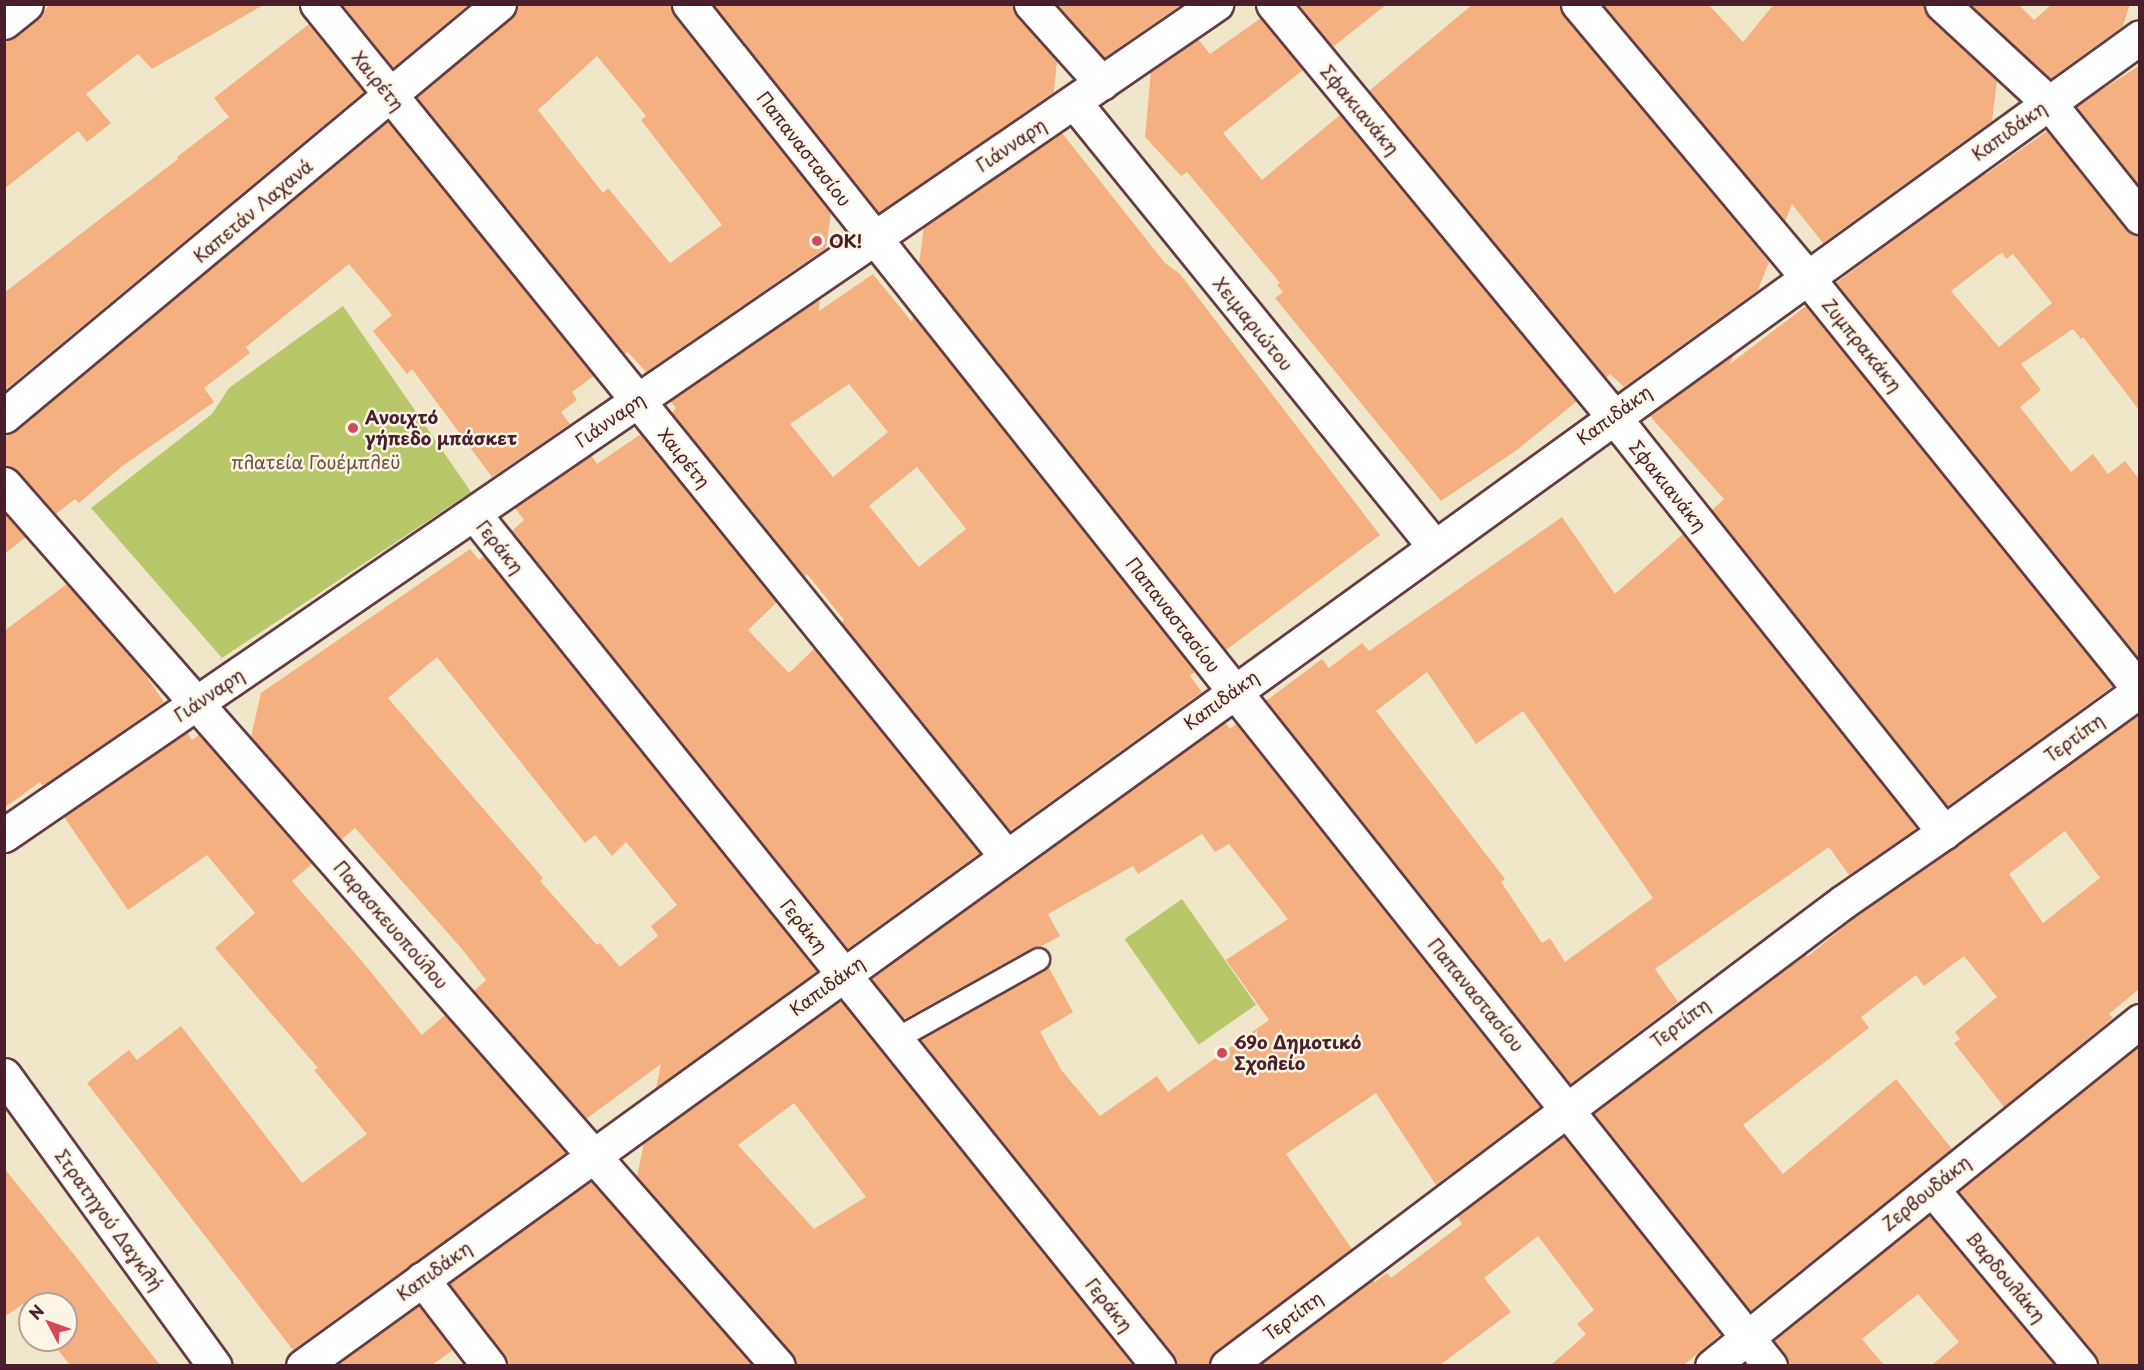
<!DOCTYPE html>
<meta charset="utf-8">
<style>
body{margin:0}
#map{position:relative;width:2144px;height:1370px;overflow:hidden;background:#f0e7ca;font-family:"Playpen Sans",sans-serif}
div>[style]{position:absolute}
.green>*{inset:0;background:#b7c769;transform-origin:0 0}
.building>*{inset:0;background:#f5b081}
.roads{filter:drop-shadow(2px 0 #633d43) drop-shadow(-2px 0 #633d43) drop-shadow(0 2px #633d43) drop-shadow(0 -2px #633d43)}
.lane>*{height:21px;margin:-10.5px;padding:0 10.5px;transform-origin:10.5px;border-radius:10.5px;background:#fff}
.street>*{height:33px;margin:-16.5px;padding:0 16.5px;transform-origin:16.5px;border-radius:16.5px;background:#fff}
.dots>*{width:16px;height:16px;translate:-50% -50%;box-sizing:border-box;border:3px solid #fcf5e5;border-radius:50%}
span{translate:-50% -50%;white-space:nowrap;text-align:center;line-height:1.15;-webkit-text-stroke:5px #fcf5e5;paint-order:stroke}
.street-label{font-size:18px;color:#4a1f2b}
.poi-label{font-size:18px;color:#4a1f2b;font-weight:700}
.left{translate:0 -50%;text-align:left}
.park-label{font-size:18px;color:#6b513e}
.frame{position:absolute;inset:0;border:6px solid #4a1f2b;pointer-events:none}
.north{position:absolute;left:18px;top:1292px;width:60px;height:60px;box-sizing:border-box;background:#fcf5e5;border:2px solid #b59f9b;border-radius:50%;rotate:311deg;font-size:16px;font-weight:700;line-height:24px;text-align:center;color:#4a1f2b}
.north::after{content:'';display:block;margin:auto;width:21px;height:27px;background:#d1495b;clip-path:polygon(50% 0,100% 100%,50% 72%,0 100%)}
</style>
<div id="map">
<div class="green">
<div style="clip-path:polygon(343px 306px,471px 492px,222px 658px,91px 508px,212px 414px,229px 388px)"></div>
<div style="left:1182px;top:899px;width:129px;height:70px;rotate:55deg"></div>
</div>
<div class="building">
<div style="clip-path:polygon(50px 4px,265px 4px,152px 69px,138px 54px,86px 94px,111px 123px,87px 142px,78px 131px,4px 189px,4px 43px,38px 19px)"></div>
<div style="clip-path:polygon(342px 4px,469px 4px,393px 68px)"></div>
<div style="clip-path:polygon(evenodd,517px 4px,671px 4px,674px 16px,831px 213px,826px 248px,646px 372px,628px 352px,624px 354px,416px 97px,511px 18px,517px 4px,597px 56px,646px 116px,641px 120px,722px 225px,670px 263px,608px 188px,603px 193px,538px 110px,597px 56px)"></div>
<div style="clip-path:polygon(713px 4px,1013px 4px,1017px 17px,1057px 61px,1054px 92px,879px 213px)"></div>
<div style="clip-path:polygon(1057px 4px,1182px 4px,1104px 58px)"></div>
<div style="clip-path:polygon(1298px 4px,1387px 4px,1333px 47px)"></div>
<div style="clip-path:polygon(1473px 4px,1560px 4px,1564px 16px,1769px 262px,1758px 290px,1624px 387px,1610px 374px,1606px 378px,1369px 91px)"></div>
<div style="clip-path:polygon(1603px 4px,1708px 4px,1743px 42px,1774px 4px,1924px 4px,1929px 18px,1997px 81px,1992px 121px,1823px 243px,1792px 204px,1785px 222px)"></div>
<div style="clip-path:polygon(1970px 4px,2018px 4px,2034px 20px,2052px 4px,2130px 4px,2123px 26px,2050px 79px)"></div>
<div style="clip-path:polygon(1261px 18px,1303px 70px,1223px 133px,1262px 180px,1340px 115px,1577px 401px,1517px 450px,1441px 501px,1275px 298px,1283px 292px,1277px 285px,1280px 283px,1187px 172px,1181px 176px,1145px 137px,1151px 71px,1198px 39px,1210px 54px)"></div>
<div style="clip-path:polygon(309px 24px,364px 92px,4px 391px,4px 293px,178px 159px,177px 157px,229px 117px,214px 98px)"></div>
<div style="clip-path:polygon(2139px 66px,2139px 186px,2076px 106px)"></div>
<div style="clip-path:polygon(388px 121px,594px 376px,572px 392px,577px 400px,561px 412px,570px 424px,492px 477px,412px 369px,407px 374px,373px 331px,392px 315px,349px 264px,246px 347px,250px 353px,204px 388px,214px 402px,121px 467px,79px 503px,75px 499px,56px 514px,18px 472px,4px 466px,4px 434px,16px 430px)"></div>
<div style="clip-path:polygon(evenodd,2047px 131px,2125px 229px,2139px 235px,2139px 410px,2083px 337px,2081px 339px,2073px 329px,2021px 364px,2041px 390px,2020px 407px,2071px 472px,2093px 454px,2108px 474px,2125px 461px,2139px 479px,2139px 660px,1836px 283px,1985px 172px,1985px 175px,2047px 131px,2002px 252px,2006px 259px,2013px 254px,2052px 303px,1999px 347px,1951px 291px,2002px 252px)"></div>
<div style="clip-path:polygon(1062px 133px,1165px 263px,1180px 274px,1380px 535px,1226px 650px,919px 264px,924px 227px)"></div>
<div style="clip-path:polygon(evenodd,873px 274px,912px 322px,913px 316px,1195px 672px,1190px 676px,1202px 692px,1010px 831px,841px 623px,844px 620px,807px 574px,804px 577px,672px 413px,676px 408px,670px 401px,820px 298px,819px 311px,873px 274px,849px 384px,888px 432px,833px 477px,790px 424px,849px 384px,873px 274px,917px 467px,966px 529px,919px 567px,869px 506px,917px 467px)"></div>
<div style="clip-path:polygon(1806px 306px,2113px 686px,1948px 806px,1712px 510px,1724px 499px,1649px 415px,1734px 354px,1730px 364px)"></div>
<div style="clip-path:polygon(641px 434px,777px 602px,748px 630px,789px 673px,814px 649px,980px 853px,847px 949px,512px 531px,524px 520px,515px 508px,591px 455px,597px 464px)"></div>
<div style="clip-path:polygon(4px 513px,26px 537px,4px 554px)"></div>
<div style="clip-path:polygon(evenodd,1562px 517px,1615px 594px,1683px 534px,1917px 828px,1849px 875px,1829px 847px,1655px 969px,1678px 1002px,1570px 1084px,1266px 701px,1322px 659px,1329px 668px,1362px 643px,1369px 651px,1562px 517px,1427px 672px,1476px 744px,1523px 711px,1653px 898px,1565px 962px,1550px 938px,1542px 943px,1501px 882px,1505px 879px,1376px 711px,1427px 672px)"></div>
<div style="clip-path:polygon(evenodd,470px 549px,479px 560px,484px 556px,817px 971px,656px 1088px,661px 1064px,586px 1119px,474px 991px,486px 980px,462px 949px,355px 828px,341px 840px,251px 737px,261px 693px,470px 549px,437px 657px,585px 843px,595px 835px,612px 856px,626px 842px,677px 905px,651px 926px,658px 936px,620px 967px,600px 943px,597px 945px,540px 881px,543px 878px,388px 698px,437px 657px)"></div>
<div style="clip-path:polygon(67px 584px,140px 667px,164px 702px,43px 786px,40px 782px,4px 808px,4px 631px)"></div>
<div style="clip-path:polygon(evenodd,2139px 714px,2139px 989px,2109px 1014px,2113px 1018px,2004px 1107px,1954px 1043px,1960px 1039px,1955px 1032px,1997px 997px,1964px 956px,1924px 986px,1916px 975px,1861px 1017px,1869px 1028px,1743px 1125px,1783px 1174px,1896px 1079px,1952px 1149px,1750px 1311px,1593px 1113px,1806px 954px,1807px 957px,1868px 907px,2139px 714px,2065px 831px,2100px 878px,2043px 923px,2009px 874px,2065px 831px)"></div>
<div style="clip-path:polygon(1225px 722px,1230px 729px,1236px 724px,1540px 1107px,1436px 1185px,1376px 1093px,1286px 1154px,1352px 1249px,1216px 1351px,1209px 1365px,1176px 1365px,1173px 1354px,920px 1040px,1048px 966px,1073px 1012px,1040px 1032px,1062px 1071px,1100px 1116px,1157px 1076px,1168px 1092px,1269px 1020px,1226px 960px,1288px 919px,1229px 844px,1215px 852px,1202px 834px,1138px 874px,1133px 866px,1048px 914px,1060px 936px,1040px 947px,1032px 948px,904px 1019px,871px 978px)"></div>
<div style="clip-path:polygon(187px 732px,192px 740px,199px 735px,312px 864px,292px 881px,361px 960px,422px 1035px,445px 1015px,566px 1153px,293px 1350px,87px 1083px,129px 1050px,137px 1060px,181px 1026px,302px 1183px,367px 1134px,314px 1070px,318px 1068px,215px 948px,255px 913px,207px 855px,128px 910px,64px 817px)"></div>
<div style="clip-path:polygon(evenodd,840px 1000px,1134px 1365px,796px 1365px,792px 1354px,637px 1177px,644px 1142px,840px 1000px,794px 1103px,866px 1197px,814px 1229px,738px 1145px,794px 1103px)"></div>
<div style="clip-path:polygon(2138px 1047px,2139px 1365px,2098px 1365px,2094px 1354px,1958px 1191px)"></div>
<div style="clip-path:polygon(1564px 1136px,1721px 1334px,1684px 1365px,1551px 1365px,1586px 1334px,1577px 1324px,1594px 1310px,1538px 1236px,1484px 1278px,1511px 1312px,1440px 1365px,1259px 1365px,1373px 1280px,1375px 1282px,1387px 1273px,1391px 1278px,1462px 1224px,1457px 1216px)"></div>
<div style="clip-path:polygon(4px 1168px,76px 1257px,160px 1365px,70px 1365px,50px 1340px,66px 1340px,66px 1304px,30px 1304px,30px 1314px,23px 1304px,4px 1317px)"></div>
<div style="clip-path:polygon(591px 1181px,753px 1365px,510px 1365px,449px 1283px)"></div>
<div style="clip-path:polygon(1929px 1215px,2055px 1365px,1932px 1365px,1959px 1342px,1918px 1294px,1862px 1339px,1884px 1365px,1789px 1365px,1785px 1355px,1774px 1340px)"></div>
<div style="clip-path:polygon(419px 1305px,453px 1350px,432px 1365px,336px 1365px)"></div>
</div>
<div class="roads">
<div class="lane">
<div style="left:895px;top:1039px;width:164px;rotate:-29.2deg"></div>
</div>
<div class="street">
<div style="left:317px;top:4px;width:1096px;rotate:51.04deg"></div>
<div style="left:689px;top:4px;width:1739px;rotate:51.56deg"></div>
<div style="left:1031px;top:4px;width:106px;rotate:48.1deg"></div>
<div style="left:1273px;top:4px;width:534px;rotate:50.47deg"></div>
<div style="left:1613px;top:416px;width:532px;rotate:51.49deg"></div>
<div style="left:1578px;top:4px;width:355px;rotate:50deg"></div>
<div style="left:1806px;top:276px;width:532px;rotate:51.1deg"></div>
<div style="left:1942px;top:4px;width:146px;rotate:42.8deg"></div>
<div style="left:2049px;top:103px;width:146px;rotate:51.4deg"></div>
<div style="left:4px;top:22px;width:28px;rotate:-39deg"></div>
<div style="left:1074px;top:102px;width:572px;rotate:50.96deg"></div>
<div style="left:4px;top:416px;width:644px;rotate:-39.77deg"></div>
<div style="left:4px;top:484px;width:1173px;rotate:48.73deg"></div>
<div style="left:474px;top:514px;width:1093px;rotate:51.24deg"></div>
<div style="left:4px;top:835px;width:1470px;rotate:-34.44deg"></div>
<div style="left:4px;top:1075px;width:359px;rotate:54.1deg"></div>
<div style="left:1932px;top:1189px;width:231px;rotate:50.1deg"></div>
<div style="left:422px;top:1279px;width:110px;rotate:52.4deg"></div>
<div style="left:303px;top:1366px;width:2267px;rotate:-35.88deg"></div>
<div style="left:1227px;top:1366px;width:771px;rotate:-36.99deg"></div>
<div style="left:1843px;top:902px;width:123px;rotate:-34.7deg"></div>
<div style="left:1944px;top:832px;width:242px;rotate:-35.9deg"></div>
<div style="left:1712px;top:1366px;width:550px;rotate:-38.87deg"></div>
</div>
</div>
<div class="dots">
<div style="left:817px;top:241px;background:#d1495b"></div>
<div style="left:353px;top:428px;background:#d1495b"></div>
<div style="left:1222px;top:1053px;background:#d1495b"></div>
</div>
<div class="street-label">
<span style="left:378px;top:81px;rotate:51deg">Χαιρέτη</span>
<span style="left:1360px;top:110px;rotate:50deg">Σφακιανάκη</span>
<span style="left:2009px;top:131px;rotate:-36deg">Καπιδάκη</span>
<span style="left:1011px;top:145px;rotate:-34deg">Γιάνναρη</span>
<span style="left:804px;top:149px;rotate:52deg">Παπαναστασίου</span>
<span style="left:253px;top:211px;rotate:-40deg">Καπετάν Λαχανά</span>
<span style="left:1253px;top:324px;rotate:51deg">Χειμαριώτου</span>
<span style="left:1862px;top:345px;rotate:51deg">Ζυμπρακάκη</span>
<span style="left:1614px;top:415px;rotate:-36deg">Καπιδάκη</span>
<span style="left:610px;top:420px;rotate:-35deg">Γιάνναρη</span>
<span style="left:684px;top:458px;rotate:51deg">Χαιρέτη</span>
<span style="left:1668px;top:486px;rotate:51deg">Σφακιανάκη</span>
<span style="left:500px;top:547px;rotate:51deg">Γεράκη</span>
<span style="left:1173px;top:615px;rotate:52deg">Παπαναστασίου</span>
<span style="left:209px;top:695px;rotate:-34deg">Γιάνναρη</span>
<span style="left:1221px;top:700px;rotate:-36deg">Καπιδάκη</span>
<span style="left:2074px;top:738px;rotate:-36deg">Τερτίπη</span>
<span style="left:391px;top:925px;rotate:49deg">Παρασκευοπούλου</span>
<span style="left:804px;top:926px;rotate:51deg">Γεράκη</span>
<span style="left:827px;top:986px;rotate:-36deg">Καπιδάκη</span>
<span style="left:1476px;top:995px;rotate:51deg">Παπαναστασίου</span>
<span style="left:1680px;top:1023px;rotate:-37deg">Τερτίπη</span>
<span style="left:1926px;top:1193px;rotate:-39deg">Ζερβουδάκη</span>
<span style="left:109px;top:1220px;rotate:54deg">Στρατηγού Δαγκλή</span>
<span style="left:434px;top:1271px;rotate:-36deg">Καπιδάκη</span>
<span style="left:2006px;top:1277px;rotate:50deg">Βαρδουλάκη</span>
<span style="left:1109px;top:1305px;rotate:51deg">Γεράκη</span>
<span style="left:1293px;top:1316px;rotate:-37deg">Τερτίπη</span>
</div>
<div class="poi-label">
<span class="left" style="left:829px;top:241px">OK!</span>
<span class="left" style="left:365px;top:428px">Ανοιχτό<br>γήπεδο μπάσκετ</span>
<span class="left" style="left:1234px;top:1053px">69ο Δημοτικό<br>Σχολείο</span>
</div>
<div class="park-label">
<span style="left:316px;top:462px">πλατεία Γουέμπλεϋ</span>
</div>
<div class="frame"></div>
<div class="north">N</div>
</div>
